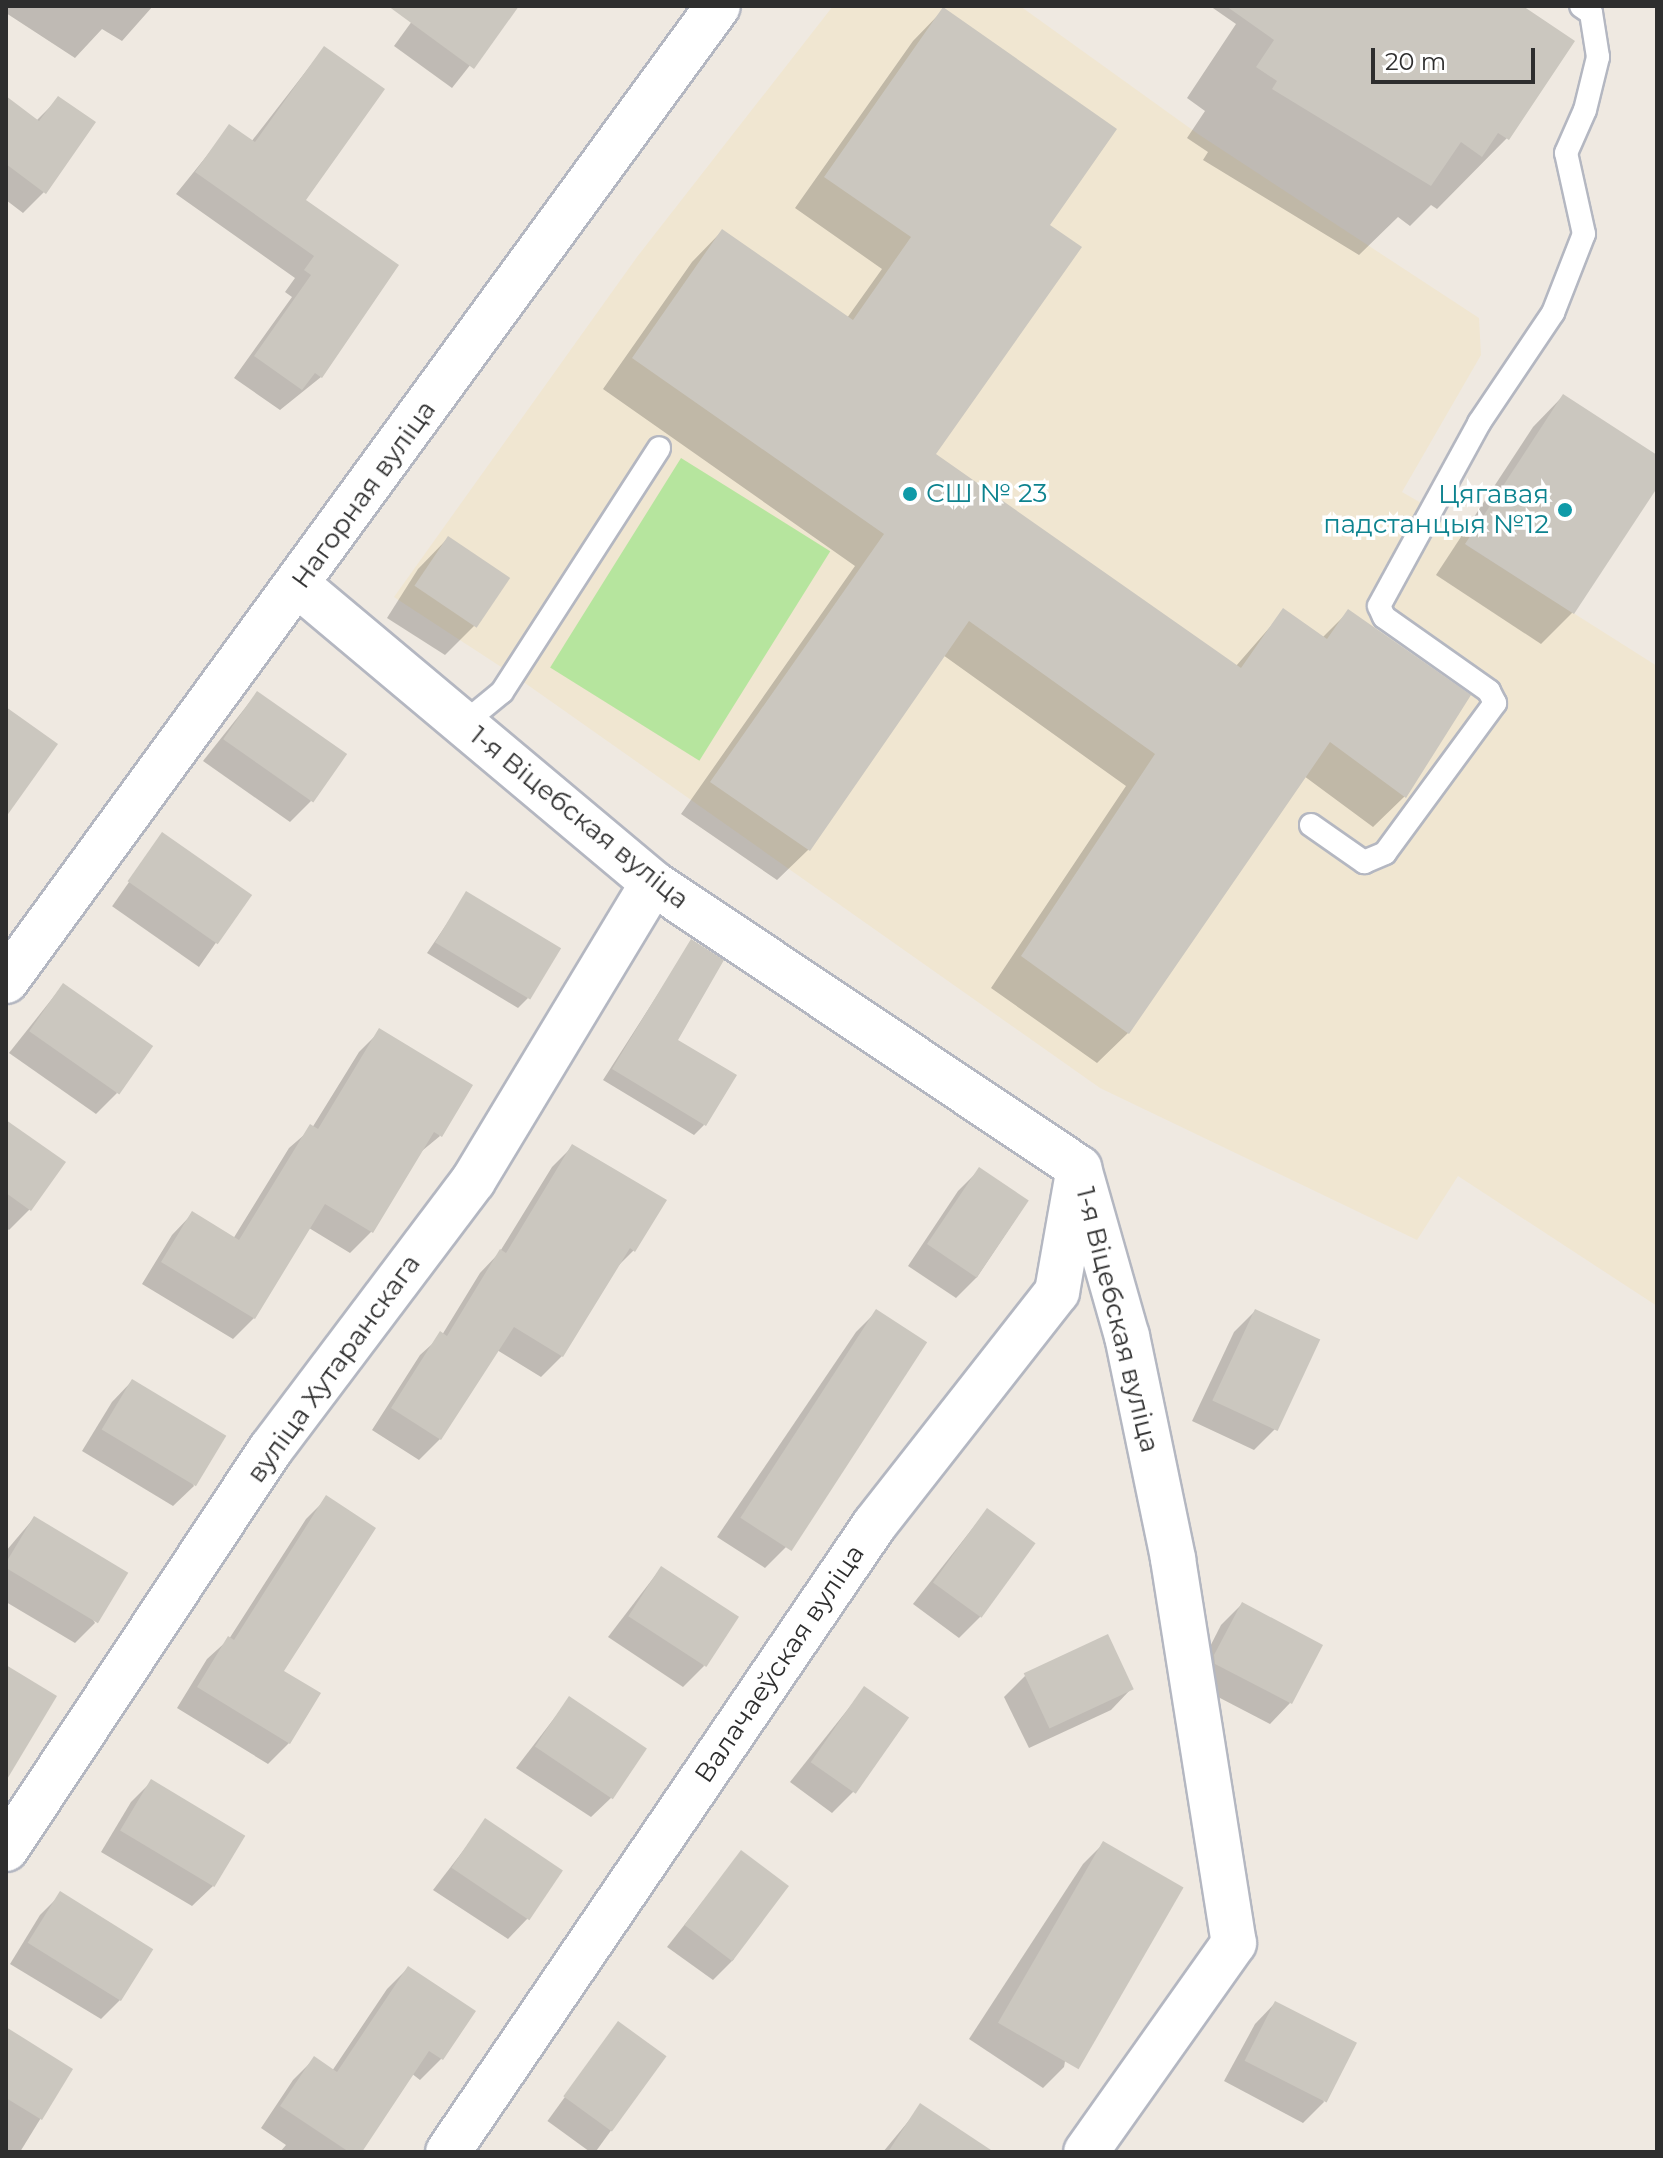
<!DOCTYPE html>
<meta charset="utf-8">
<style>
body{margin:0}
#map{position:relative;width:1663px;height:2158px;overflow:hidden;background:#efe9e1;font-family:Montserrat,sans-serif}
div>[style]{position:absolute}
.education>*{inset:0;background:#f0e6d1}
.green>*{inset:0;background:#b6e59e;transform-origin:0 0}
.shadow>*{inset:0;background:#0003;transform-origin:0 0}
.building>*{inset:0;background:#cbc7bf;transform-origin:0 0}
.roads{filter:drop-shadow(2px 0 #b4b7c1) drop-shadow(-2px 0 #b4b7c1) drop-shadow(0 2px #b4b7c1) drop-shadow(0 -2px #b4b7c1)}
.lane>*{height:22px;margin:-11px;padding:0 11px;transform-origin:11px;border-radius:11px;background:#fff}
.street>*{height:44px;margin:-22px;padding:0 22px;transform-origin:22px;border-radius:22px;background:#fff}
.dots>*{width:22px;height:22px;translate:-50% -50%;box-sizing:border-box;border:4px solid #fff;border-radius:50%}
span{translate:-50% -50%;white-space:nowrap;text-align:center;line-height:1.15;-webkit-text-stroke:7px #fff;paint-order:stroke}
.culture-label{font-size:26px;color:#0d838f}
.left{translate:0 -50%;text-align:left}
.right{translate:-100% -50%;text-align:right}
.street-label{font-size:26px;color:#2e2e2e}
.frame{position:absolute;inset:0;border:8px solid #2e2e2e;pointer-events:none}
.scale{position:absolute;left:1371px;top:48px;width:164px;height:36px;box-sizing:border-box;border:4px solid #2e2e2e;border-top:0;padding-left:10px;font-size:24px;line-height:28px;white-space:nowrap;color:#2e2e2e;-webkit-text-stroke:6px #fff;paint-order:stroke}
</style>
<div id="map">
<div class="education">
<div style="clip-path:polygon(833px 6px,1020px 6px,1198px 134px,1479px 318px,1481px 355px,1402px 492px,1472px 532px,1466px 545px,1657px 666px,1657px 1306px,1458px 1176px,1417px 1240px,1100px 1088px,515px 676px,394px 597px,637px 257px)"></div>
</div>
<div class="green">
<div style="left:681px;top:458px;width:176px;height:247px;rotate:32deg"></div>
</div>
<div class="shadow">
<div style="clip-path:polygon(6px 6px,153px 6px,122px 41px,102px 29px,75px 58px,6px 13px)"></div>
<div style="clip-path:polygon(423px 6px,517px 6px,452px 88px,394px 46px)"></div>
<div style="clip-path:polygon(1210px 6px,1519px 6px,1507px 138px,1437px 209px,1431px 205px,1410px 226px,1398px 217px,1359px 255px,1203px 160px,1208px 152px,1187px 138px,1205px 111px,1187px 98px,1236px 24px)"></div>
<div style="clip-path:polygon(943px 10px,1047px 225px,933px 455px,1236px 666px,1284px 611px,1322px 638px,1348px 612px,1468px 696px,1404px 797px,1373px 827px,1304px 776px,1128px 1033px,1097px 1063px,991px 988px,1126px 786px,943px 655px,808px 850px,777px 880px,681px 814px,855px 566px,603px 389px,692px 262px,722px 231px,847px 318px,882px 269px,795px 208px,913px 41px)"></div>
<div style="clip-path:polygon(324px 48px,303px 200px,397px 266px,321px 377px,280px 410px,234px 378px,292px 297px,285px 292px,295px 278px,176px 194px,230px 127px,251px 142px)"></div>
<div style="clip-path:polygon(6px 98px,36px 121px,58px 99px,44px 192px,23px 213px,6px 200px)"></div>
<div style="clip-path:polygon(1563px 396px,1657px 457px,1657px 485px,1572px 613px,1541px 644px,1436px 575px,1533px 427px)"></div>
<div style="clip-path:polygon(448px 538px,507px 578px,476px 624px,445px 655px,387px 618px,418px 569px)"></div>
<div style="clip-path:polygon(257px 693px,311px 801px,290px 822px,203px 761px)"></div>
<div style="left:162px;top:835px;width:106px;height:87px;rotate:35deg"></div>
<div style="clip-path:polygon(467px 894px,528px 998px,518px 1008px,427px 953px)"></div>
<div style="clip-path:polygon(692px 941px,675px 1040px,704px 1125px,694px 1135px,603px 1080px)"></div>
<div style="clip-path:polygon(63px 985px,117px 1093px,96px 1114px,9px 1053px)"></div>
<div style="clip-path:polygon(380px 1031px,440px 1136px,417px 1155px,371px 1232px,350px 1253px,309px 1228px,254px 1318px,233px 1339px,142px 1284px,172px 1235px,192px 1214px,233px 1239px,289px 1148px,312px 1128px,359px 1052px)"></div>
<div style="clip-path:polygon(6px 1122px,30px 1209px,9px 1230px,6px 1228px)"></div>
<div style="clip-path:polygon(573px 1146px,634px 1250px,614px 1270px,562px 1356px,541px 1377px,497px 1350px,440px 1439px,419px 1460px,372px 1430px,420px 1355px,442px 1335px,480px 1273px,499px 1253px,552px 1167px)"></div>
<div style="clip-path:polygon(979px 1170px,1027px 1202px,977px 1277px,956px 1298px,908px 1266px,958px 1191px)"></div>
<div style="clip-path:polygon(877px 1311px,786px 1547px,765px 1568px,717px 1537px,856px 1332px)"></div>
<div style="clip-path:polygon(1255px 1311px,1275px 1429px,1254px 1450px,1192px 1421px,1234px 1332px)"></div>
<div style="clip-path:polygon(132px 1381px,194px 1486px,173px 1506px,82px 1451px,112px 1402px)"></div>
<div style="clip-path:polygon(327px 1498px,282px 1671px,289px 1743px,268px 1764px,177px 1708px,207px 1659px,229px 1639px,306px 1519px)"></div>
<div style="clip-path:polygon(987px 1510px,980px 1617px,959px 1638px,913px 1604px)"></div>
<div style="clip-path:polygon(34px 1518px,95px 1623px,75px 1643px,6px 1602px,6px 1551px)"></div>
<div style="clip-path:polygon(661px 1568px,704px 1666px,683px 1687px,608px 1637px)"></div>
<div style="clip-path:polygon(1242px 1604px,1290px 1703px,1270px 1724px,1195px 1685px,1194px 1678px,1221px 1625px)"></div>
<div style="clip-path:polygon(1025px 1676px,1131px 1689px,1111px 1710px,1029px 1748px,1004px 1697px)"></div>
<div style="clip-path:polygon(864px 1689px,853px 1792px,832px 1813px,790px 1782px)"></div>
<div style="clip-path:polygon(569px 1699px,612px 1797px,591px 1817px,516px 1768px)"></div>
<div style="clip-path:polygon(152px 1781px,213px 1886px,192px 1906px,101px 1852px,131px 1802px)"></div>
<div style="clip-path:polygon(486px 1821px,528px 1918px,508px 1939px,433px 1890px)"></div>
<div style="clip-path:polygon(1104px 1843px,1064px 2067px,1043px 2088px,969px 2039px,1083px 1864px)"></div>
<div style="clip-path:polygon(741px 1853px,734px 1959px,713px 1980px,667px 1947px)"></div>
<div style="clip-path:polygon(61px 1894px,122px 1998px,101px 2019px,10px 1964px,40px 1915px)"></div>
<div style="clip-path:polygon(408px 1968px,473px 2012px,441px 2059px,420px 2080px,411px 2073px,355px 2152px,280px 2152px,286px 2145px,261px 2128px,293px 2080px,314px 2059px,332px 2071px,387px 1989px)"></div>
<div style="clip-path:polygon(1275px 2003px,1324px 2102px,1303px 2123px,1224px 2081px,1255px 2024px)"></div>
<div style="left:618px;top:2024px;width:57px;height:120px;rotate:36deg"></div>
<div style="clip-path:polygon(6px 2030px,71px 2069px,20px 2152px,6px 2152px)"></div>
<div style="clip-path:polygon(921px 2106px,990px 2152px,883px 2152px)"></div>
</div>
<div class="building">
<div style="clip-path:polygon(388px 6px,519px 6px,474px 69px)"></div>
<div style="clip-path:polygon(1226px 6px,1523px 6px,1575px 41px,1509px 140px,1498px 133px,1482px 157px,1461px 142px,1431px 186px,1272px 89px,1277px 81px,1256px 67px,1274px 40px)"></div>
<div style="clip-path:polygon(943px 7px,1117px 129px,1050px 225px,1082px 247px,936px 454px,1241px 668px,1283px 608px,1327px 639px,1348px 609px,1471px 695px,1406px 798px,1330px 742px,1129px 1034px,1021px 956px,1155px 754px,969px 621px,810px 851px,710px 782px,884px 534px,632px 358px,722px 229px,853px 320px,911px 237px,824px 177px)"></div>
<div style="clip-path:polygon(324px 46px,385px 89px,306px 200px,399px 265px,322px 378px,315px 373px,302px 390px,254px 356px,311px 275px,304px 270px,314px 256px,195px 172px,229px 124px,255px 142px)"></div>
<div style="clip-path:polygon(6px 96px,39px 121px,58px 96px,96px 122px,46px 194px,6px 164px)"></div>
<div style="clip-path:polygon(1563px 394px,1657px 455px,1657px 488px,1574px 614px,1465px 544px)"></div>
<div style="left:448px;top:536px;width:75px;height:60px;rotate:34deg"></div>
<div style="left:257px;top:691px;width:110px;height:59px;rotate:35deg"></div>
<div style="clip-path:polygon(6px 707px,58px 744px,6px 817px)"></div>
<div style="left:162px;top:832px;width:110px;height:60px;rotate:35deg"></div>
<div style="left:466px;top:891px;width:111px;height:60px;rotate:31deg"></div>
<div style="clip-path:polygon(691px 939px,724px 960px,678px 1040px,737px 1075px,706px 1126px,612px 1069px)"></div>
<div style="left:63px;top:983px;width:110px;height:59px;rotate:35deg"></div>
<div style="clip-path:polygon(379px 1028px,473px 1085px,442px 1137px,434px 1132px,373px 1233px,325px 1204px,255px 1319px,161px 1262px,192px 1211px,239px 1240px,310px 1124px,318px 1129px)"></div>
<div style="clip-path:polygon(6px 1120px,66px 1162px,31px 1211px,6px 1193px)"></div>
<div style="clip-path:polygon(572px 1144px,667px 1200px,635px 1252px,630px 1248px,563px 1357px,514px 1327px,441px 1440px,391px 1408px,440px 1331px,447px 1336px,500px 1249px,506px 1253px)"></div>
<div style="left:979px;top:1167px;width:60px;height:93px;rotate:34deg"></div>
<div style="left:876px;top:1309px;width:61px;height:249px;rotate:33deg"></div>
<div style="left:1255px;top:1309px;width:72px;height:101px;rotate:25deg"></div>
<div style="left:132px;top:1379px;width:110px;height:59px;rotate:31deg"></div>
<div style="clip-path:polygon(326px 1495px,376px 1528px,284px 1671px,321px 1693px,290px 1744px,197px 1687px,228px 1636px,234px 1640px)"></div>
<div style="left:987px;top:1508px;width:60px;height:92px;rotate:36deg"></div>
<div style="left:34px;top:1516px;width:110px;height:59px;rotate:31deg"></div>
<div style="left:661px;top:1566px;width:93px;height:60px;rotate:33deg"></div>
<div style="clip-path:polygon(1242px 1602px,1323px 1645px,1292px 1704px,1215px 1664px,1214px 1655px)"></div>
<div style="left:1108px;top:1634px;width:61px;height:93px;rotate:65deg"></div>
<div style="clip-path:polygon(6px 1665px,57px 1696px,6px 1781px)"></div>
<div style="left:864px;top:1686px;width:55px;height:93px;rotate:35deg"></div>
<div style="left:569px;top:1696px;width:94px;height:61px;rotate:34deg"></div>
<div style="left:151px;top:1779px;width:110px;height:60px;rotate:31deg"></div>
<div style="left:485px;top:1818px;width:94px;height:60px;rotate:34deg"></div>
<div style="left:1103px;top:1841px;width:93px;height:210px;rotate:30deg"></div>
<div style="left:741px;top:1850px;width:60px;height:94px;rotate:37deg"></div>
<div style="left:60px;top:1891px;width:110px;height:61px;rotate:32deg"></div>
<div style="clip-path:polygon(408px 1966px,476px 2011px,443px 2060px,429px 2051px,362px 2152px,349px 2152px,280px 2106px,314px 2056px,337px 2072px)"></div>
<div style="left:1275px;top:2001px;width:92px;height:67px;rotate:27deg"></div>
<div style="left:618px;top:2021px;width:60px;height:93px;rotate:36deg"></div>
<div style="clip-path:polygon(6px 2027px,73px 2069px,42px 2120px,6px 2098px)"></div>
<div style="clip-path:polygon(920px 2103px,994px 2152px,888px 2152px)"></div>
</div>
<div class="roads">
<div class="lane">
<div style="left:463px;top:724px;width:50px;rotate:-39.4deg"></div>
<div style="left:502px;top:692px;width:290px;rotate:-57.2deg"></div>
<div style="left:1311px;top:825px;width:65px;rotate:34.9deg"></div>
<div style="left:1364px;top:862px;width:23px;rotate:-23deg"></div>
<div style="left:1385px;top:853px;width:186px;rotate:-53.7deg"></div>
<div style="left:1495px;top:703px;width:13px;rotate:-117deg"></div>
<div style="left:1489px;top:691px;width:128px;rotate:-144.8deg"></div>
<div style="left:1384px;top:617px;width:12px;rotate:-114deg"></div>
<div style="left:1379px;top:606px;width:209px;rotate:-61.3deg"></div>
<div style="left:1479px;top:423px;width:133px;rotate:-56.1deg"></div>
<div style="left:1553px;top:313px;width:85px;rotate:-68.6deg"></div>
<div style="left:1584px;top:234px;width:83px;rotate:-102.5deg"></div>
<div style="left:1566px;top:153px;width:47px;rotate:-66.2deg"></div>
<div style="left:1585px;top:110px;width:55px;rotate:-76.2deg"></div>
<div style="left:1598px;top:57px;width:45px;rotate:-99deg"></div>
<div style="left:1591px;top:13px;width:12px;rotate:-145deg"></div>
</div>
<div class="street">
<div style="left:299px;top:586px;width:462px;rotate:40deg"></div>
<div style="left:653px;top:883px;width:513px;rotate:33.78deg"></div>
<div style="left:1079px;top:1168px;width:175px;rotate:74.1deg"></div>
<div style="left:1127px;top:1336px;width:228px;rotate:78.3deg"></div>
<div style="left:1173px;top:1559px;width:389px;rotate:81deg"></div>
<div style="left:1234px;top:1943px;width:256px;rotate:125.3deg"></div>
<div style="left:6px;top:981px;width:1207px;rotate:-53.86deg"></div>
<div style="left:6px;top:1849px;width:480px;rotate:-56.5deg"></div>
<div style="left:271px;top:1449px;width:336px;rotate:-53deg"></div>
<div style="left:473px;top:1181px;width:348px;rotate:-58.9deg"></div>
<div style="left:448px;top:2152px;width:759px;rotate:-55.79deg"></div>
<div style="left:875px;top:1524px;width:295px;rotate:-51.9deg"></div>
<div style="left:1057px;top:1292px;width:115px;rotate:-80deg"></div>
</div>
</div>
<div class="dots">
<div style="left:910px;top:494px;background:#0f9aa8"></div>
<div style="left:1565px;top:510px;background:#0f9aa8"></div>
</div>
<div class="culture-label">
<span class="left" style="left:926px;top:494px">СШ № 23</span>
<span class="right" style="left:1549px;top:510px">Цягавая<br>падстанцыя №12</span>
</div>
<div class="street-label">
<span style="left:364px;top:495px;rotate:-54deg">Нагорная вуліца</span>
<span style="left:579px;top:818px;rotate:39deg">1-я Віцебская вуліца</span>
<span style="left:1117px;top:1320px;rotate:76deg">1-я Віцебская вуліца</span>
<span style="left:334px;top:1369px;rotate:-54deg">вуліца Хутаранскага</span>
<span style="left:780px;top:1664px;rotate:-56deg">Валачаеўская вуліца</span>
</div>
<div class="frame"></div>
<div class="scale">20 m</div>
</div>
